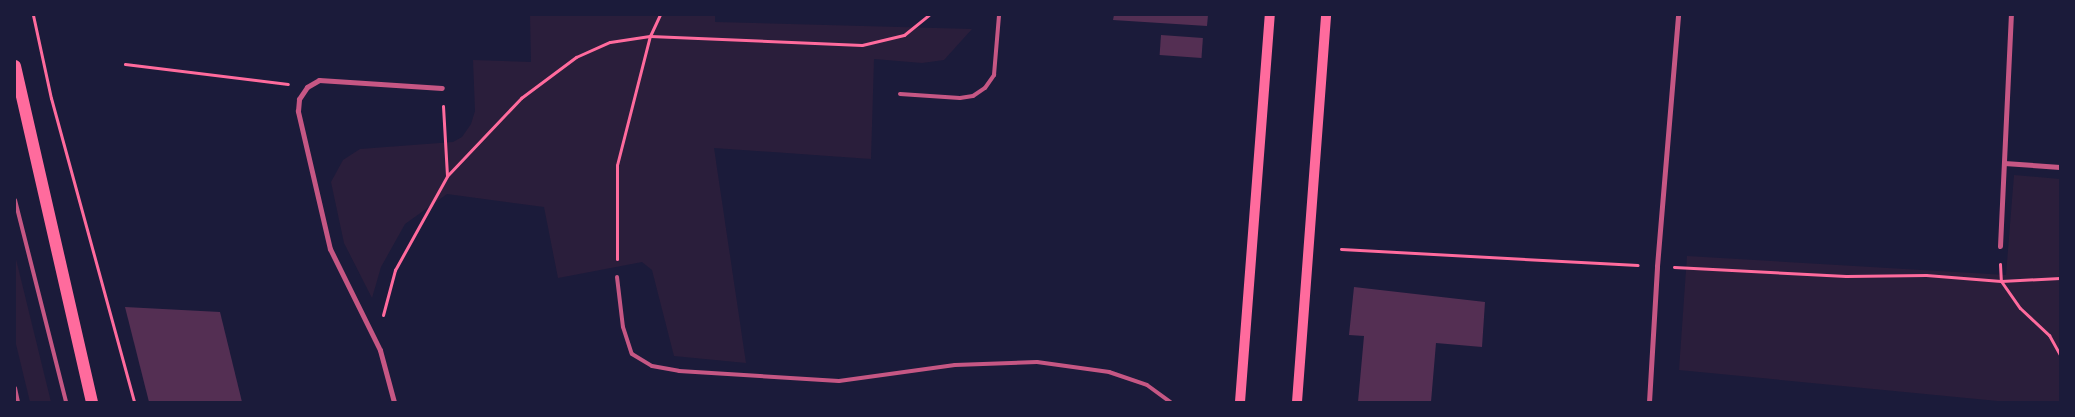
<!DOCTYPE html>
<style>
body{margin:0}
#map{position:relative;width:2075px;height:417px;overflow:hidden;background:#1b1b3a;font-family:"Golos Text",sans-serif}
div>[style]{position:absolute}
.green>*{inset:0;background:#2a1e3b}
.building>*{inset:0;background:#542f53;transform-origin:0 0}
.path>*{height:3px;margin:-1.5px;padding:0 1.5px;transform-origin:1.5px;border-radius:1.5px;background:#ff6b9d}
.service>*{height:4px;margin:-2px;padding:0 2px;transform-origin:2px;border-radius:2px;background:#c65784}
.minor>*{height:5px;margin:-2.5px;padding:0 2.5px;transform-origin:2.5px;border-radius:2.5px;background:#c65784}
.secondary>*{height:10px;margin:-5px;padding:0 5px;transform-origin:5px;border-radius:5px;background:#ff6b9d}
.primary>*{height:12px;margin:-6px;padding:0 6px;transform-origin:6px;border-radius:6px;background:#ff6b9d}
span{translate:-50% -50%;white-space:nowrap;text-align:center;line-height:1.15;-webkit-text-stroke:5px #1b1b3a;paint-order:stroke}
.frame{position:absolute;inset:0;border:16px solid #1b1b3a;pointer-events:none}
</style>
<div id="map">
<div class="green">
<div style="clip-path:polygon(530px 15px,715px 15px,715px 22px,972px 29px,944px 60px,922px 63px,874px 59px,871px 159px,714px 148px,746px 363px,674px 356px,652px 270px,642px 262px,558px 278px,544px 207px,447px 194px,405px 224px,381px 267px,372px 298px,344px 243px,331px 182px,343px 160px,360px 149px,453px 142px,462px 137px,471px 124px,475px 111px,473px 60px,531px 62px)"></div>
<div style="clip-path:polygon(2014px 175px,2060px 179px,2060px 402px,2008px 402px,1679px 370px,1687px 256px,2006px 275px)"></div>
<div style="clip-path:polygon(15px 255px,51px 402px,30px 402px,15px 340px)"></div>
</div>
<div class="building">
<div style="clip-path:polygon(1114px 15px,1208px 15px,1207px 26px,1113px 20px)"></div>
<div style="left:1161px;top:35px;width:42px;height:20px;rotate:4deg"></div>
<div style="clip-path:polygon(1354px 287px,1485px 302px,1482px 347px,1436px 343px,1431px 402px,1358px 402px,1364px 336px,1349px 335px)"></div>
<div style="clip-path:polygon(125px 307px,220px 312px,242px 402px,149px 402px)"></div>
</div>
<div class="path">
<div style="left:33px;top:15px;width:85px;rotate:77.8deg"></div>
<div style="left:51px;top:98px;width:315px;rotate:74.7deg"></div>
<div style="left:125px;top:64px;width:164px;rotate:7deg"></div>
<div style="left:443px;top:106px;width:69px;rotate:86.7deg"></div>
<div style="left:1341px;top:249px;width:297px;rotate:3.1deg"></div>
<div style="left:617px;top:259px;width:94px;rotate:-90deg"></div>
<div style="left:617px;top:165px;width:133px;rotate:-75.7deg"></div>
<div style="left:650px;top:36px;width:23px;rotate:-65deg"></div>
<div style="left:2000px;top:264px;width:17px;rotate:87deg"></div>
<div style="left:2001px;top:281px;width:33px;rotate:55deg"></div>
<div style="left:2020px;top:308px;width:40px;rotate:43deg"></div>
<div style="left:2049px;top:335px;width:23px;rotate:61deg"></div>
<div style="left:1674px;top:267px;width:172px;rotate:3deg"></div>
<div style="left:1846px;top:276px;width:80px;rotate:-0.7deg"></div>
<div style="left:1926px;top:275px;width:75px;rotate:4.6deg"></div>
<div style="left:2001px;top:281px;width:59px;rotate:-2.9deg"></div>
<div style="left:383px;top:315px;width:47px;rotate:-75.1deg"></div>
<div style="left:395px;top:270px;width:107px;rotate:-61deg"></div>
<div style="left:447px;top:176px;width:108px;rotate:-46.5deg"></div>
<div style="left:521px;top:98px;width:69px;rotate:-36.7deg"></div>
<div style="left:576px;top:57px;width:37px;rotate:-24deg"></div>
<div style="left:610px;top:42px;width:40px;rotate:-8.5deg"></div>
<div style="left:650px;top:36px;width:212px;rotate:2.4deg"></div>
<div style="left:862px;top:45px;width:43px;rotate:-13.4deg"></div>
<div style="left:904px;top:35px;width:32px;rotate:-39deg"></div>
</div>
<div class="service">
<div style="left:900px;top:94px;width:60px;rotate:3.8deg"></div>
<div style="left:960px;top:98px;width:13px;rotate:-9deg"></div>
<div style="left:973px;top:96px;width:14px;rotate:-34deg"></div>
<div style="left:985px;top:88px;width:16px;rotate:-55deg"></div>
<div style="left:994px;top:75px;width:60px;rotate:-85.2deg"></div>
<div style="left:15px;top:200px;width:208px;rotate:75.8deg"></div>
<div style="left:617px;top:277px;width:50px;rotate:83.2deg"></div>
<div style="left:623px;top:327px;width:28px;rotate:72deg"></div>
<div style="left:632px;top:354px;width:23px;rotate:31deg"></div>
<div style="left:652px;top:366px;width:27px;rotate:10deg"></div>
<div style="left:679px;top:371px;width:160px;rotate:3.6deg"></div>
<div style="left:839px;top:381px;width:117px;rotate:-7.9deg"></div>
<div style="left:955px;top:365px;width:82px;rotate:-2.1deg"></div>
<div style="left:1037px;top:362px;width:73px;rotate:7.9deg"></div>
<div style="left:1109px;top:372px;width:40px;rotate:18.9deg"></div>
<div style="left:1147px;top:385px;width:29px;rotate:36deg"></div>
<div style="left:15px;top:388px;width:14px;rotate:78deg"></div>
</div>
<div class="minor">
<div style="left:2004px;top:163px;width:56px;rotate:4.1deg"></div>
<div style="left:2000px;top:246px;width:231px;rotate:-87.3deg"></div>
<div style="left:394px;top:402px;width:54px;rotate:-105.1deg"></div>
<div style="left:380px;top:350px;width:113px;rotate:-116.3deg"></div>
<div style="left:330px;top:249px;width:142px;rotate:-103.1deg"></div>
<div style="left:298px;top:111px;width:12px;rotate:-85deg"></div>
<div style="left:299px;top:99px;width:14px;rotate:-56deg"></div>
<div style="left:307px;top:87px;width:14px;rotate:-30deg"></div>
<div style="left:319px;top:80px;width:123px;rotate:3.7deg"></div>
<div style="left:1649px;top:402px;width:136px;rotate:-86.6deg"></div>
<div style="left:1657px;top:266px;width:252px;rotate:-85.2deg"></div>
</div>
<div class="secondary">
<div style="left:1240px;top:402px;width:388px;rotate:-85.6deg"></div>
<div style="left:1297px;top:402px;width:388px;rotate:-85.7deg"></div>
</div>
<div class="primary">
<div style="left:15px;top:66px;width:345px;rotate:77.1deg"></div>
</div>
<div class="frame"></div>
</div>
